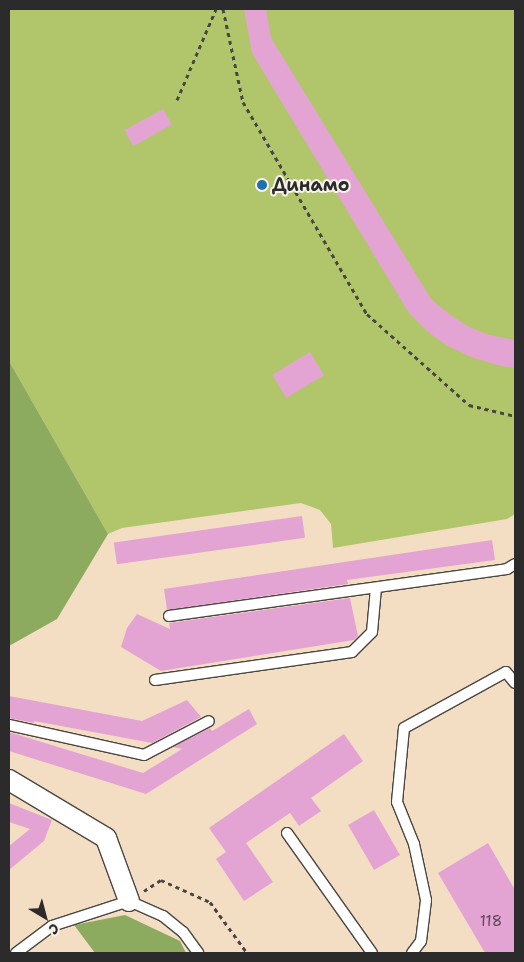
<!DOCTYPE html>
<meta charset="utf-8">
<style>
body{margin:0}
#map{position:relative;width:524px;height:962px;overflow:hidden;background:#f4dec3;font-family:"Shantell Sans",sans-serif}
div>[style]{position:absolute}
.green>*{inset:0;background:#b1c66a}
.forest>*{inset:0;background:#8cab5e}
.building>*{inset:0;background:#e4a4d3;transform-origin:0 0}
.path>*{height:3px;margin-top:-1.5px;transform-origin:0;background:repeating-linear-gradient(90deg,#494642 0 4px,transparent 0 8px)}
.roads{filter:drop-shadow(1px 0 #494642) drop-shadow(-1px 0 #494642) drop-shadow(0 1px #494642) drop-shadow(0 -1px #494642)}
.service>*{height:10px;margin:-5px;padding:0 5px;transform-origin:5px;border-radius:5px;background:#fff}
.minor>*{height:20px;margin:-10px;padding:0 10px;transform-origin:10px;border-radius:10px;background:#fff}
.dots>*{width:14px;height:14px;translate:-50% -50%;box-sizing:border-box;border:2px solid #f7f3e8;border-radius:50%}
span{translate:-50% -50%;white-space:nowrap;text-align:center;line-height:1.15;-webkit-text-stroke:4px #f7f3e8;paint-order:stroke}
.number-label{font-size:15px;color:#594955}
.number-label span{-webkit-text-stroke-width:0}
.poi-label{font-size:18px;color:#2b2b2b;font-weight:700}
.left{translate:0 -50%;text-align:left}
.frame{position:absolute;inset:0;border:10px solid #2b2b2b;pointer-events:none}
.north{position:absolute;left:20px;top:892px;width:50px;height:50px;-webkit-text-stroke:4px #f7f3e8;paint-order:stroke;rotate:143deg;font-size:14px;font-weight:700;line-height:20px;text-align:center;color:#2b2b2b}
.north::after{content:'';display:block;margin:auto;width:18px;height:22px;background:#2b2b2b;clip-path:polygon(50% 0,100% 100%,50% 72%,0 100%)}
</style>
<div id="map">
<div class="green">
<div style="clip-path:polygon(9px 9px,515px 9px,515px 514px,507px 519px,333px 548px,331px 524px,320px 510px,301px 503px,122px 528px,108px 534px,9px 361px)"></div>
</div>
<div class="forest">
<div style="clip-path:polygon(9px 361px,108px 534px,57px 619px,9px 646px)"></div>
<div style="clip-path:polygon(125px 915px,180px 941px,186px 953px,95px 953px,74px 925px)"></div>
</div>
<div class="building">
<div style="clip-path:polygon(244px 9px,266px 9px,271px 38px,431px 299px,449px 314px,469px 327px,489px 335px,515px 340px,515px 368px,497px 365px,471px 357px,446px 345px,427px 331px,409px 313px,252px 53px)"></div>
<div style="left:163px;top:109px;width:18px;height:44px;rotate:61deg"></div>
<div style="left:310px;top:352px;width:27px;height:44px;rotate:59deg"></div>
<div style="left:302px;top:516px;width:22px;height:190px;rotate:82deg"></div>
<div style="clip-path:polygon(492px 540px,495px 560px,347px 580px,348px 584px,167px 610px,164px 589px)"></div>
<div style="clip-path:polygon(350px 598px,358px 636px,354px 640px,161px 671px,121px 647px,127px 628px,137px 614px,170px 629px,169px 623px)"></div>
<div style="clip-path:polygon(9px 696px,142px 721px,187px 700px,201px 717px,152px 743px,34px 721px,34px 723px,9px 718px)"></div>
<div style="clip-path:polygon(249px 709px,257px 724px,146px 794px,9px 751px,9px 732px,143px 773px,182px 749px,173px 747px,210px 728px,212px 731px)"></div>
<div style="clip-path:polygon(344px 734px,363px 761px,311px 798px,321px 811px,299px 826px,290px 813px,246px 843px,273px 882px,244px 901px,216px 859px,226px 852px,209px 828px)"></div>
<div style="clip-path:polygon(9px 803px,52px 820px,44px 841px,9px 870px,9px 846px,30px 829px,9px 822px)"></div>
<div style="left:374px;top:810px;width:52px;height:30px;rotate:60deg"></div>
<div style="clip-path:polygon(488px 843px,515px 890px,515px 953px,485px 953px,438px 873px)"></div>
</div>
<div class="path">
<div style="left:223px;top:9px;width:95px;rotate:77.9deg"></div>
<div style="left:243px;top:102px;width:246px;rotate:59.7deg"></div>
<div style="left:367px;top:314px;width:137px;rotate:41.7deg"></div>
<div style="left:469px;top:405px;width:47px;rotate:13.4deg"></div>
<div style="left:177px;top:100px;width:99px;rotate:-66.8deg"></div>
<div style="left:144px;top:891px;width:20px;rotate:-33deg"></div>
<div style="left:161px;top:880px;width:54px;rotate:24.2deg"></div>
<div style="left:210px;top:902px;width:63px;rotate:54deg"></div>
</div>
<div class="roads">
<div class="service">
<div style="left:169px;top:616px;width:341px;rotate:-7.9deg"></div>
<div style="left:507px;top:569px;width:9px;rotate:-32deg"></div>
<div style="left:155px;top:680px;width:199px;rotate:-8.1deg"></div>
<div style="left:352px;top:652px;width:28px;rotate:-45deg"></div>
<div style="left:372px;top:632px;width:44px;rotate:-84.8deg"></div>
<div style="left:9px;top:725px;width:138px;rotate:12.5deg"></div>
<div style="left:144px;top:755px;width:73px;rotate:-27.6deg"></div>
<div style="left:287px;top:833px;width:147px;rotate:54.7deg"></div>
<div style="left:16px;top:953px;width:45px;rotate:-36.9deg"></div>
<div style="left:52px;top:926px;width:81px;rotate:-18deg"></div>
<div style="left:129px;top:901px;width:37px;rotate:24deg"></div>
<div style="left:163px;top:916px;width:26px;rotate:39deg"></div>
<div style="left:183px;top:932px;width:26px;rotate:54deg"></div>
<div style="left:412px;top:953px;width:15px;rotate:-53deg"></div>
<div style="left:421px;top:941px;width:41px;rotate:-83deg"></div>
<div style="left:426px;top:900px;width:57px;rotate:-102.1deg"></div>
<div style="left:414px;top:844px;width:45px;rotate:-112deg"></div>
<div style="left:397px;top:802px;width:74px;rotate:-84.6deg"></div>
<div style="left:404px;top:728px;width:116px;rotate:-28.8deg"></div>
<div style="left:506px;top:672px;width:14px;rotate:51deg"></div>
</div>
<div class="minor">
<div style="left:9px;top:780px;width:113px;rotate:30.9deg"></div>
<div style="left:106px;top:838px;width:67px;rotate:69.9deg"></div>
</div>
</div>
<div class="dots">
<div style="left:262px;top:185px;background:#1f6fb2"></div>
</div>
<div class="number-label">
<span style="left:491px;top:922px">118</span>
</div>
<div class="poi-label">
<span class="left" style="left:272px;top:185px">Динамо</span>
</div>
<div class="frame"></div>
<div class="north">С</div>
</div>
